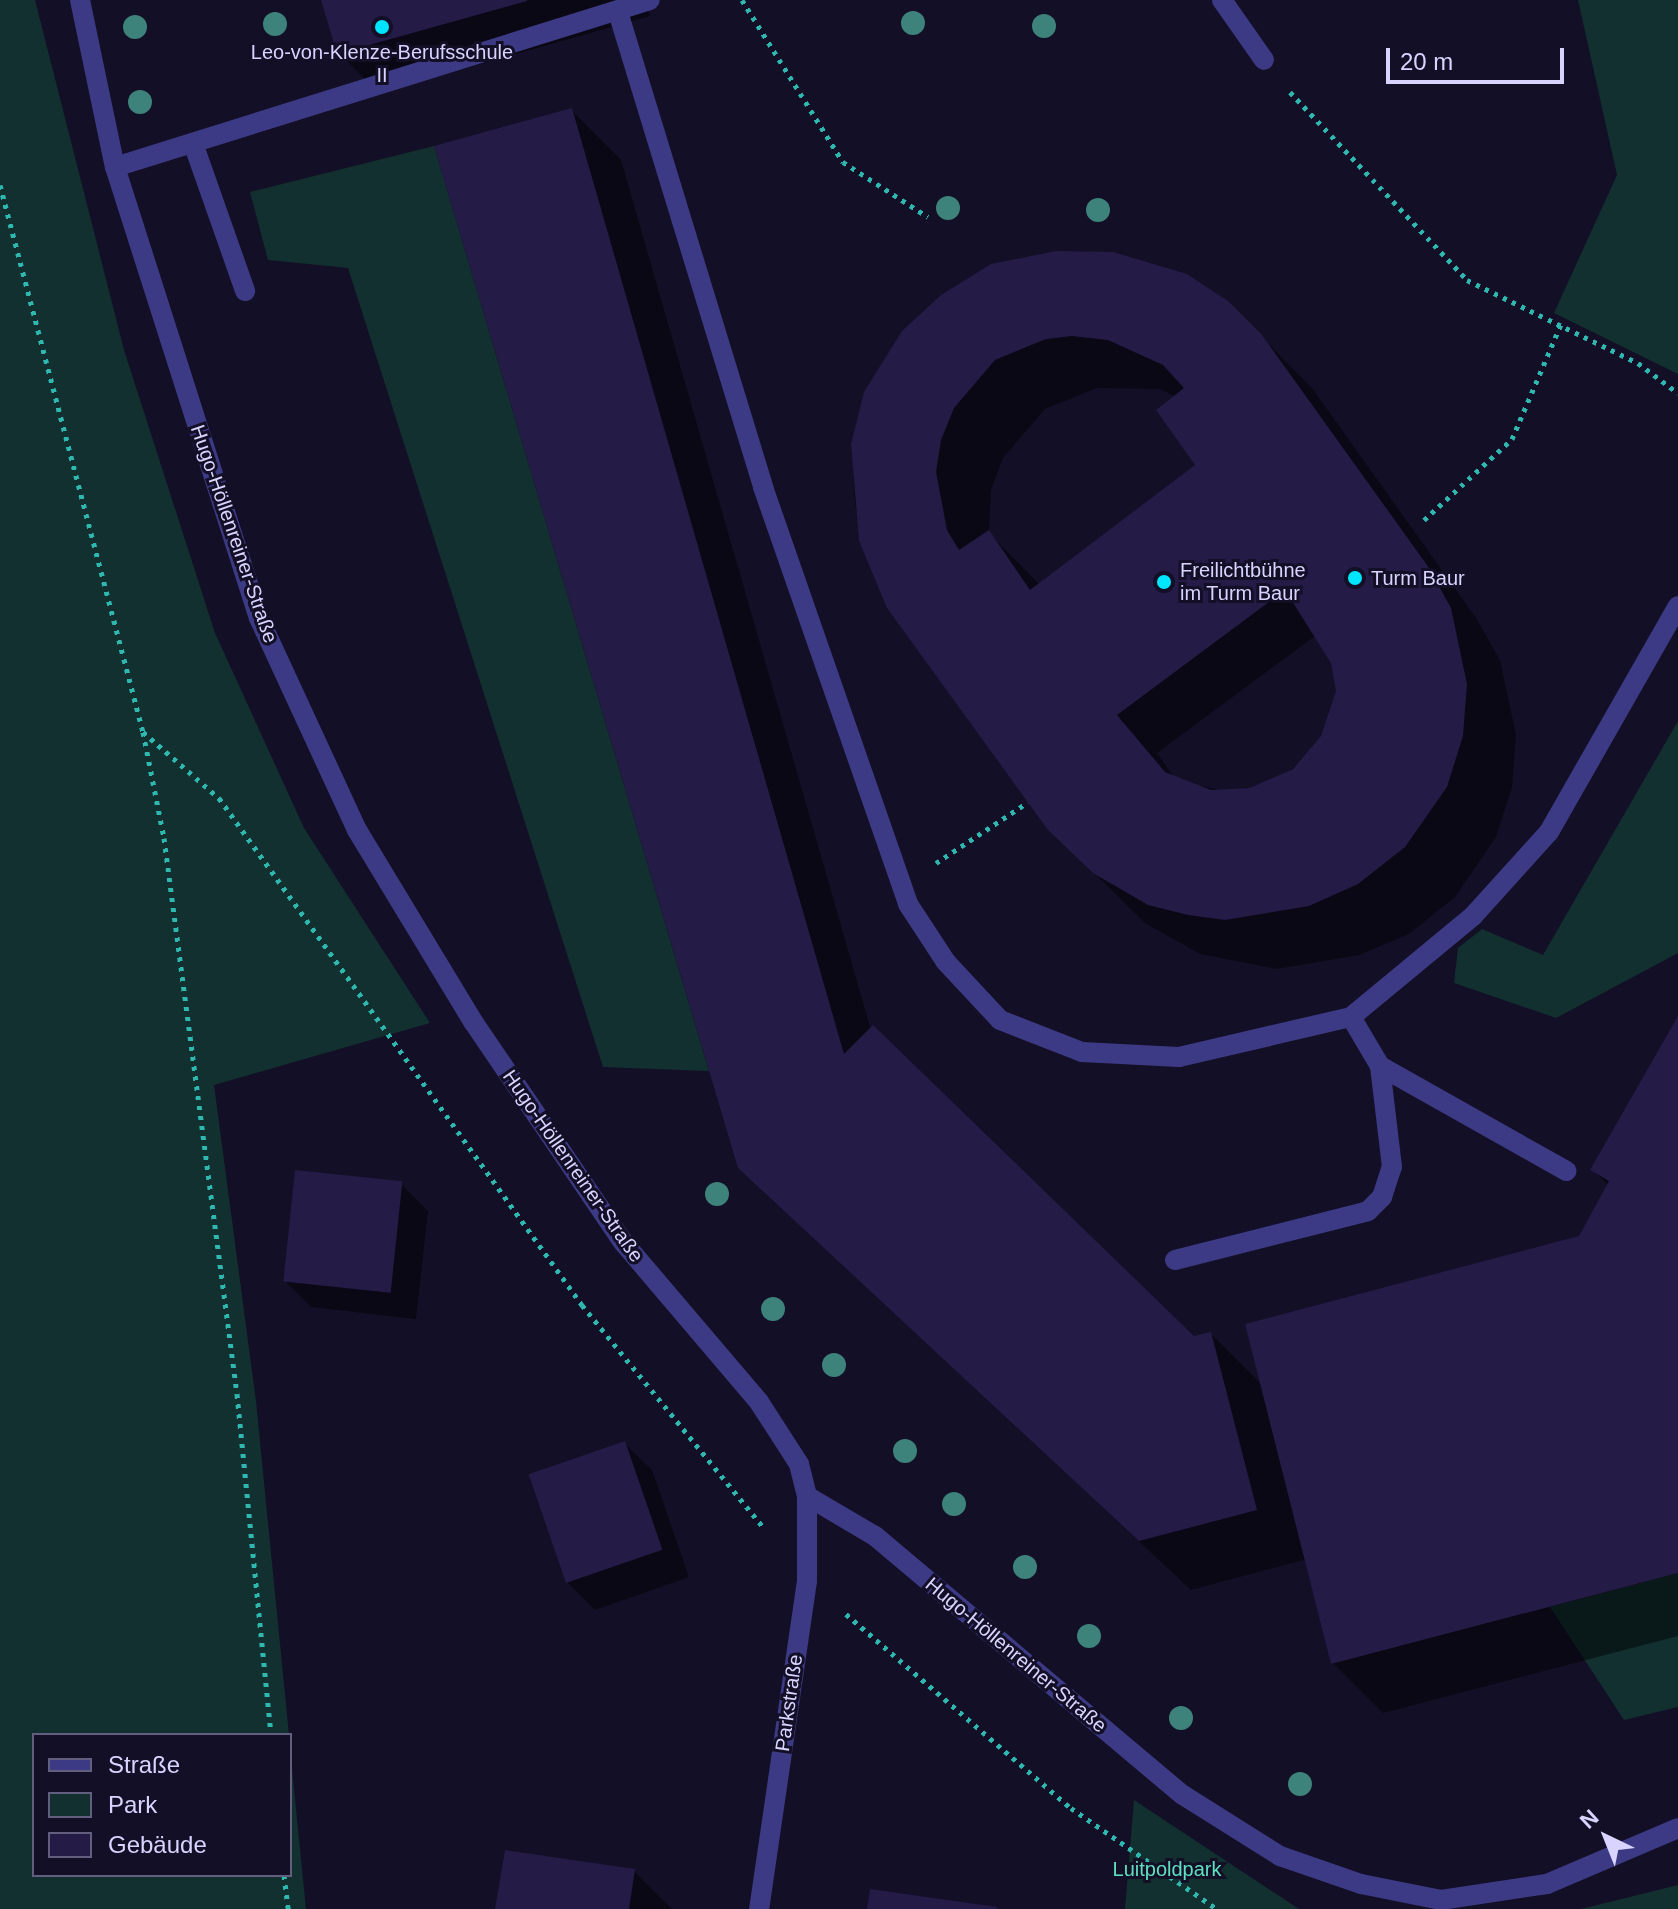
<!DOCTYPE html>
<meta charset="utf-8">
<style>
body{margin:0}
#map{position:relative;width:1678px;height:1909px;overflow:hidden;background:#130f26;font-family:Arial,sans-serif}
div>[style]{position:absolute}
.green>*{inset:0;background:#12302f}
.shadow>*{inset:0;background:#0007}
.building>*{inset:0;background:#241b47;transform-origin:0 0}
.path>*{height:5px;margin-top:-2.5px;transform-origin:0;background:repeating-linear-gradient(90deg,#2fb8b0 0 4px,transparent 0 10px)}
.service>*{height:20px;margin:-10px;padding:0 10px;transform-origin:10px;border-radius:10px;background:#3d3a85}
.minor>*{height:20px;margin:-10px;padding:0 10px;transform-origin:10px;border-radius:10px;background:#3d3a85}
.trees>*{width:24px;height:24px;margin:-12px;border-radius:50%;background:#3d827b}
.dots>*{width:22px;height:22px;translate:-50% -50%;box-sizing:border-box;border:4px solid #130f26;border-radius:50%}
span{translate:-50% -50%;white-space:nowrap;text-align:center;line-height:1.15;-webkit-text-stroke:6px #130f26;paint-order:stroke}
.poi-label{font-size:20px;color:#d9d4ff}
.left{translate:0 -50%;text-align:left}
.street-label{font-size:20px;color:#d9d4ff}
.park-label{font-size:20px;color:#5fe0c0}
.legend{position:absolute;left:32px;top:1733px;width:260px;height:144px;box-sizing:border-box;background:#130f26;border:2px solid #625e7d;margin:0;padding:10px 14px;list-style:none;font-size:24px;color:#d9d4ff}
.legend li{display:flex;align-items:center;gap:16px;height:40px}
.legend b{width:40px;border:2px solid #625e7d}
.north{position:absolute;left:1566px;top:1797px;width:80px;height:80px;-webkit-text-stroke:6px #130f26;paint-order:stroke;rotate:317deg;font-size:22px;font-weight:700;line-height:32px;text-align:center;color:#d9d4ff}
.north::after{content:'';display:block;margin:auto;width:28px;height:36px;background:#d9d4ff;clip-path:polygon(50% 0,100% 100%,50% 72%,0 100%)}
.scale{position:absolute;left:1386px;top:48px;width:178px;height:36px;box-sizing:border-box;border:4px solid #d9d4ff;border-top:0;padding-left:10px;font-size:24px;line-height:28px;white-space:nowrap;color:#d9d4ff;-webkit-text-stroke:6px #130f26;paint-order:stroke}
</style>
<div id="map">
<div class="green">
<div style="clip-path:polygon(0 0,35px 0,124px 350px,215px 633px,304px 828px,430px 1023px,214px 1085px,256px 1401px,289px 1735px,34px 1735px,34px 1875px,290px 1875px,290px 1749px,306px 1909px,0 1909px)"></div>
<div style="clip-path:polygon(1578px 0,1678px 0,1678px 374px,1554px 313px,1617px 175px)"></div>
<div style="clip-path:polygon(434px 146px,709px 1071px,603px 1067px,348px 268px,268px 260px,250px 192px)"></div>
<div style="clip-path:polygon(1678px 721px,1678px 953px,1556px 1018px,1454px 983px,1458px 948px,1482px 929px,1543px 955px)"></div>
<div style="clip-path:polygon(1678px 1573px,1678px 1707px,1624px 1720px,1550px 1607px)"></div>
<div style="clip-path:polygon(1134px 1800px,1299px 1909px,1125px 1909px)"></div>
<div style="clip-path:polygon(1678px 1885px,1678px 1909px,1581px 1909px)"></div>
</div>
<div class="shadow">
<div style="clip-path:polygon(323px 0,645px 0,650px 16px,379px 93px,339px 53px)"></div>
<div style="clip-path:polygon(571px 110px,621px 160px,871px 1030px,1193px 1338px,1211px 1334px,1263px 1386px,1580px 1237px,1609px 1186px,1593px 1170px,1678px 1020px,1678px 1636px,1383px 1713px,1333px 1663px,1307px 1559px,1191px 1590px,740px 1167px)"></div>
<div style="clip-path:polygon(evenodd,1227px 302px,1312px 388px,1476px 618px,1500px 660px,1516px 735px,1512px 787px,1496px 837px,1455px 897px,1409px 934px,1359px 955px,1277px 969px,1200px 954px,1145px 923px,1050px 829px,861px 540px,854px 496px,853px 444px,904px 333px,1227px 302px,1097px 388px,1160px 389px,1176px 397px,1197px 465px,1040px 585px,989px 533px,991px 490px,1003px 458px,1045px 409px,1097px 388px,1227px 302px,1315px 636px,1333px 662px,1338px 691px,1333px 714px,1311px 755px,1272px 783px,1232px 793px,1176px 780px,1157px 753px,1315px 636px)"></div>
<div style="clip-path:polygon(401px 1184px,428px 1211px,416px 1319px,311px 1307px,284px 1280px)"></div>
<div style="clip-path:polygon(624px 1443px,652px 1470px,689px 1577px,595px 1610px,568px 1583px)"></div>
<div style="clip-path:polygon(634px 1871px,672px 1909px,497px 1909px)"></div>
</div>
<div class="building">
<div style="clip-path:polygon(321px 0,527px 0,527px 1px,337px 54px)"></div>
<div style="clip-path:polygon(572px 108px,844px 1054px,873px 1025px,1194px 1336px,1211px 1332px,1257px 1510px,1139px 1541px,738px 1168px,434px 146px)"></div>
<div style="clip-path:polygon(evenodd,1056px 251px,1113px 252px,1187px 274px,1228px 301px,1262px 335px,1427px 565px,1451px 608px,1467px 684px,1463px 736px,1447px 787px,1405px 847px,1358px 884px,1309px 906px,1225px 920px,1188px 915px,1148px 905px,1093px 873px,1048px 830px,887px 608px,859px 541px,851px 444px,864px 392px,902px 331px,941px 295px,991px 264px,1056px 251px,1072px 336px,1108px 340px,1163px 365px,1184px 388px,1156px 410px,1195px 465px,1030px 590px,989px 530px,959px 550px,947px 530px,936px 472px,941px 440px,954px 408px,995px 360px,1046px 339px,1072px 336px,1056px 251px,1285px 590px,1331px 663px,1336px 691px,1321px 736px,1293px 769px,1250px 788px,1211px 790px,1165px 772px,1117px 715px,1285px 590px)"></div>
<div style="clip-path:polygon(1678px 1016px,1678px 1573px,1331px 1664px,1245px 1324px,1579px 1236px,1609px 1181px,1590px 1170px)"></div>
<div style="left:295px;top:1170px;width:108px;height:112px;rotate:6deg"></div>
<div style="left:625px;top:1441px;width:115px;height:102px;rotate:71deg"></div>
<div style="clip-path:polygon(505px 1850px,635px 1869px,629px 1909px,495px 1909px)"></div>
<div style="clip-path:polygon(870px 1889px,997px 1907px,997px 1909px,867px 1909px)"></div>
</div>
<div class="path">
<div style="left:742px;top:0;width:191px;rotate:58.1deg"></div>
<div style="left:843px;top:162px;width:101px;rotate:32.9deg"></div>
<div style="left:1290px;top:92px;width:258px;rotate:46.7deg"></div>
<div style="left:1467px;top:280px;width:190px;rotate:25.9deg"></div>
<div style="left:1638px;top:363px;width:50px;rotate:36.9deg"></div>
<div style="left:0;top:185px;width:565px;rotate:75.35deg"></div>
<div style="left:143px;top:732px;width:108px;rotate:78.8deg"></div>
<div style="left:164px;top:838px;width:561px;rotate:82.52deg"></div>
<div style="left:237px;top:1394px;width:343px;rotate:84.3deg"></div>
<div style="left:1424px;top:520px;width:120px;rotate:-42.6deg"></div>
<div style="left:1512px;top:439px;width:125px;rotate:-66.9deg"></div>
<div style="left:143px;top:732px;width:101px;rotate:41deg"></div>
<div style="left:219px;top:798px;width:624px;rotate:54.4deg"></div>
<div style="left:582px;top:1305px;width:289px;rotate:50.8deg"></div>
<div style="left:936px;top:863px;width:110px;rotate:-33.5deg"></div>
<div style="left:846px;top:1614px;width:297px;rotate:40.8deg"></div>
<div style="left:1071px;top:1808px;width:178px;rotate:34.7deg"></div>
<div style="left:284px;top:1875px;width:34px;rotate:83deg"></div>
</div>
<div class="service">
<div style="left:1222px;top:0;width:73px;rotate:55deg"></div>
<div style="left:618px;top:12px;width:497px;rotate:73deg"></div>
<div style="left:763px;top:487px;width:441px;rotate:70.8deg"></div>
<div style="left:908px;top:904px;width:69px;rotate:56.8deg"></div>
<div style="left:946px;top:962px;width:79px;rotate:47deg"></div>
<div style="left:1000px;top:1020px;width:88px;rotate:21.3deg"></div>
<div style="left:1082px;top:1052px;width:97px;rotate:3deg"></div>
<div style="left:1179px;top:1057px;width:177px;rotate:-13.1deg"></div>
<div style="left:1351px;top:1017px;width:57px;rotate:59.4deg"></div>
<div style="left:1380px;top:1066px;width:214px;rotate:29.4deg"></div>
<div style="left:193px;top:143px;width:157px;rotate:70.6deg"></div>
<div style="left:115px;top:167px;width:560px;rotate:-17.34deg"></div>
<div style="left:1351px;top:1017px;width:158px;rotate:-39.6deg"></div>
<div style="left:1473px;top:916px;width:113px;rotate:-47.9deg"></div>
<div style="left:1549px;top:832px;width:260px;rotate:-60.3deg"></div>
<div style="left:1175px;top:1260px;width:199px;rotate:-14.2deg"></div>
<div style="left:1368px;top:1211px;width:20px;rotate:-45deg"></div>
<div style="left:1382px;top:1197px;width:32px;rotate:-72deg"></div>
<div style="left:1392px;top:1167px;width:102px;rotate:-96.8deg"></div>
</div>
<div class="minor">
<div style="left:80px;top:0;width:171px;rotate:78.2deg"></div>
<div style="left:115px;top:167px;width:473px;rotate:72.3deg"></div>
<div style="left:259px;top:618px;width:234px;rotate:65.2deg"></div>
<div style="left:357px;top:830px;width:226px;rotate:58.8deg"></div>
<div style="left:474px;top:1023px;width:265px;rotate:55.8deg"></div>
<div style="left:623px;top:1242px;width:210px;rotate:49.6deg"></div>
<div style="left:759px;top:1402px;width:74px;rotate:57.2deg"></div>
<div style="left:799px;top:1464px;width:33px;rotate:76deg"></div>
<div style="left:807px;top:1496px;width:85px;rotate:90deg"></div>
<div style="left:807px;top:1581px;width:331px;rotate:98.3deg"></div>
<div style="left:807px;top:1496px;width:79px;rotate:30.5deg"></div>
<div style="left:875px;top:1536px;width:402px;rotate:40.1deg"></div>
<div style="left:1183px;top:1795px;width:115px;rotate:32.2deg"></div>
<div style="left:1280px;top:1856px;width:86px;rotate:19.1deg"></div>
<div style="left:1361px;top:1884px;width:82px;rotate:11.3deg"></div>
<div style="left:1441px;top:1900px;width:107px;rotate:-8.6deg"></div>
<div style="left:1547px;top:1884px;width:142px;rotate:-23.1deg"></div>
</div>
<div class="trees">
<div style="left:913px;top:23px"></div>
<div style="left:275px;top:24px"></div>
<div style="left:1044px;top:26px"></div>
<div style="left:135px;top:27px"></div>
<div style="left:140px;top:102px"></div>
<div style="left:948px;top:208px"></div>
<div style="left:1098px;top:210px"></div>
<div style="left:717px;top:1194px"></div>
<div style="left:773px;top:1309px"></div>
<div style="left:834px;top:1365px"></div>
<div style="left:905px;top:1451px"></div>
<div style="left:954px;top:1504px"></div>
<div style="left:1025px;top:1567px"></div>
<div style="left:1089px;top:1636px"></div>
<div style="left:1181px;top:1718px"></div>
<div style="left:1300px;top:1784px"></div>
</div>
<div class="dots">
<div style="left:382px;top:27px;background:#00e5ff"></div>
<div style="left:1355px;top:578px;background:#00e5ff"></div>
<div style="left:1164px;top:582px;background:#00e5ff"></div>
</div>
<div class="poi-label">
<span style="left:382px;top:64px">Leo-von-Klenze-Berufsschule<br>II</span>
<span class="left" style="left:1180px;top:582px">Freilichtbühne<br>im Turm Baur</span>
<span class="left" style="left:1371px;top:578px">Turm Baur</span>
</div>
<div class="street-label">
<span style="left:234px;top:534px;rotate:71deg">Hugo-Höllenreiner-Straße</span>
<span style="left:573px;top:1166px;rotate:55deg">Hugo-Höllenreiner-Straße</span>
<span style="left:1016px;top:1655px;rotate:40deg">Hugo-Höllenreiner-Straße</span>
<span style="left:789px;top:1703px;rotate:-82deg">Parkstraße</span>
</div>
<div class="park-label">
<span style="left:1167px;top:1869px">Luitpoldpark</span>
</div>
<ul class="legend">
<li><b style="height:10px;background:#3d3a85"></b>Straße</li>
<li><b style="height:22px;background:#12302f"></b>Park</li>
<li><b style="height:22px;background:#241b47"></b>Gebäude</li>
</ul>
<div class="north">N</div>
<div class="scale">20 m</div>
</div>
